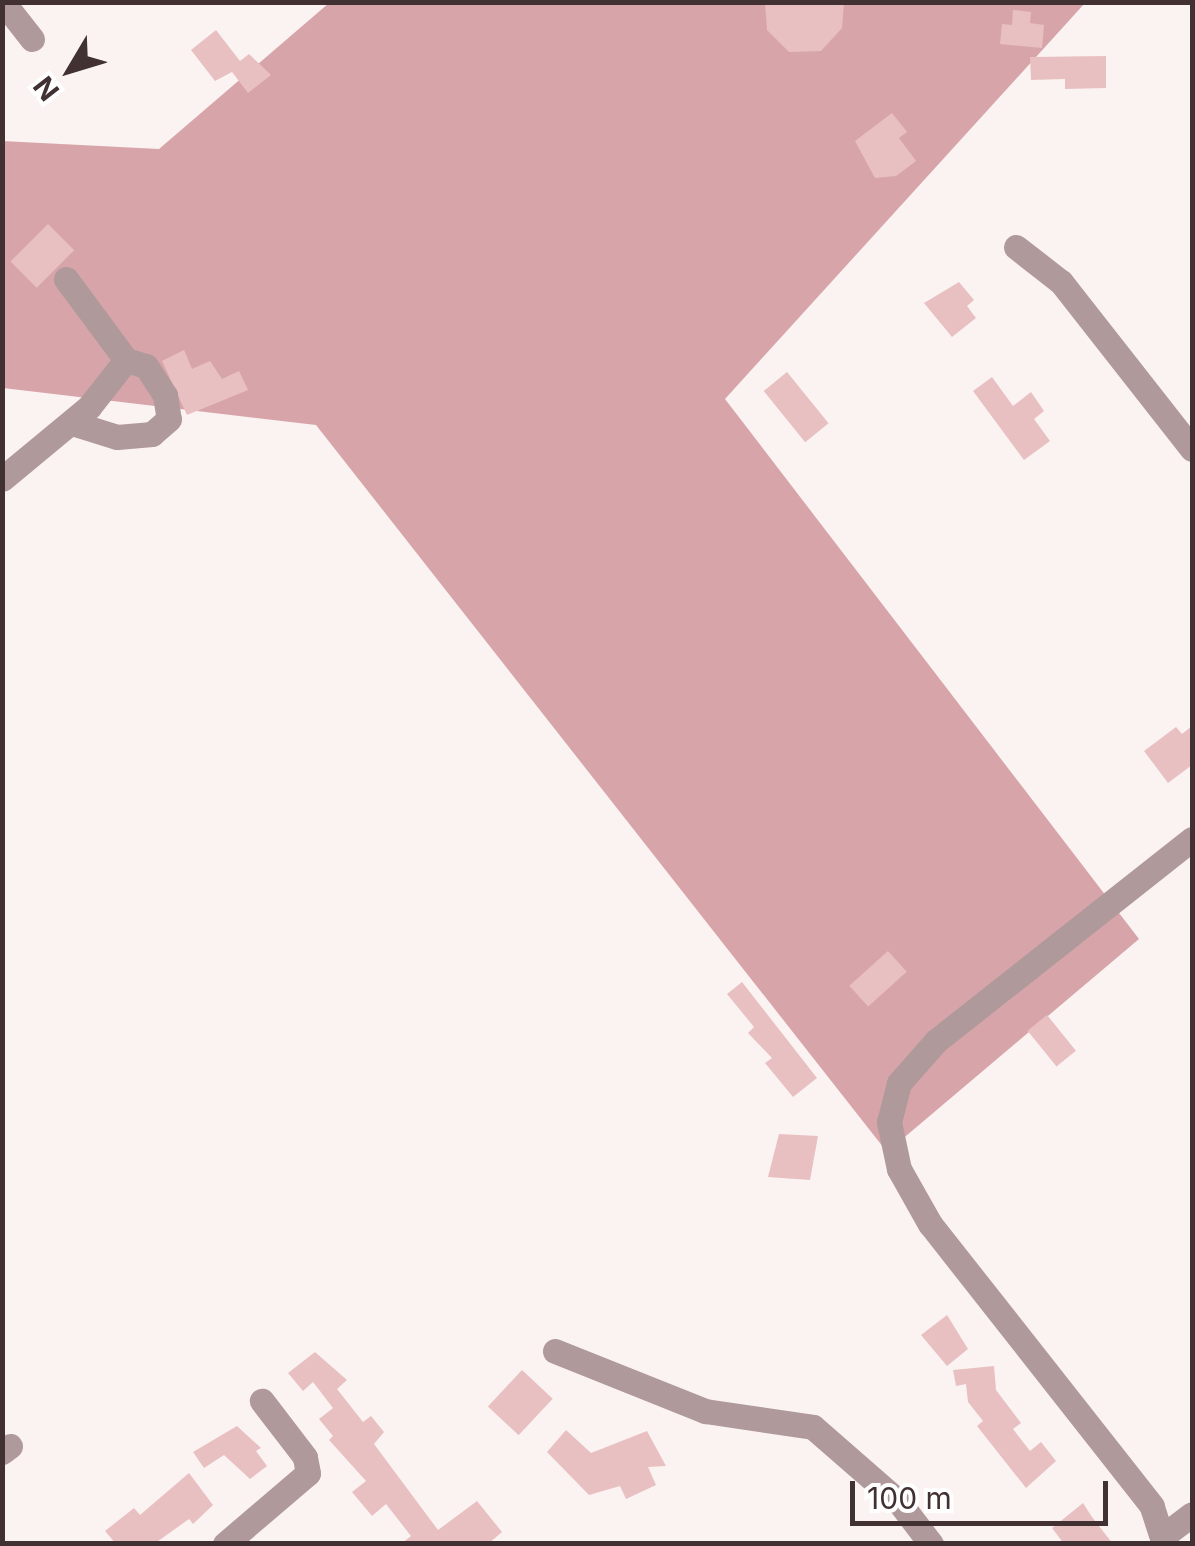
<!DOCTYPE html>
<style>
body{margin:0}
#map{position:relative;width:1195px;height:1546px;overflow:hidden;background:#fbf2f2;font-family:Inter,sans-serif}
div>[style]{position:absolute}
.forest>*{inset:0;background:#d7a5a9}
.building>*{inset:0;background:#e9c0c2;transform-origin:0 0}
.minor>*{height:25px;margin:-12.5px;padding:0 12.5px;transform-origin:12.5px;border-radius:12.5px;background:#af999a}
span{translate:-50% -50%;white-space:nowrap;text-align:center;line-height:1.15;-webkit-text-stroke:8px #fff;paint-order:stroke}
.frame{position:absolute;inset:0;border:5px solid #413132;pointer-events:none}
.north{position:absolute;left:20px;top:20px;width:100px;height:100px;-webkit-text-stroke:8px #fff;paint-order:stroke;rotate:232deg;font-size:28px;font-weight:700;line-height:40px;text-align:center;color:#413132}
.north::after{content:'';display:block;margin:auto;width:35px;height:45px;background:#413132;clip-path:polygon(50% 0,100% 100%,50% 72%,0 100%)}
.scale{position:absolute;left:850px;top:1481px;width:258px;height:45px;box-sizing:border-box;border:5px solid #413132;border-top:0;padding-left:12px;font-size:30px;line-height:35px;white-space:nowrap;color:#413132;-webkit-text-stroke:8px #fff;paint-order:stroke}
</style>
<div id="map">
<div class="forest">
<div style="clip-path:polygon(329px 3px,1085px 3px,725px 399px,1139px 939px,887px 1152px,316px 425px,3px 388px,2px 141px,159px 149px)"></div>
</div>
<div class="building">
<div style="clip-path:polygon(765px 2px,844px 2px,842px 28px,821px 51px,789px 52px,767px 30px)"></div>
<div style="clip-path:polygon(1013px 10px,1031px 12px,1030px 23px,1044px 25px,1042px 48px,1000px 44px,1002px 24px,1012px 25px)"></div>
<div style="clip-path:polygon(216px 30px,240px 61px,249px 54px,271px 75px,248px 93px,232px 72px,215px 81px,191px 50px)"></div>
<div style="clip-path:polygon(1106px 56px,1106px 88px,1065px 89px,1065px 79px,1031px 80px,1030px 57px)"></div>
<div style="clip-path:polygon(892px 113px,907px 132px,899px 138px,916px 161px,896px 176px,875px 178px,855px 141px)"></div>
<div style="left:48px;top:224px;width:37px;height:53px;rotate:45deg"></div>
<div style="clip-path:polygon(959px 282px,974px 300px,967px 306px,976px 318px,952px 337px,924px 303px)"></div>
<div style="clip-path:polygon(184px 350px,192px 369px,210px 361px,222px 379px,239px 371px,248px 390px,187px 415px,162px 361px)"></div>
<div style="left:787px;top:372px;width:66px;height:30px;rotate:51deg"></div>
<div style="clip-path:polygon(992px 377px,1013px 406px,1031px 392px,1044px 411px,1034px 419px,1050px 441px,1024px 460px,973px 391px)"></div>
<div style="clip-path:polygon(1192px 726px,1192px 765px,1168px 783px,1144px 751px,1176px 727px,1182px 734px)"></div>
<div style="left:888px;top:951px;width:28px;height:52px;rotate:48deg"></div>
<div style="clip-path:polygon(742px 982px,817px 1078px,793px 1097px,765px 1063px,772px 1058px,748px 1033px,754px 1027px,727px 994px)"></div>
<div style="left:1047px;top:1015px;width:46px;height:25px;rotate:51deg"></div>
<div style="clip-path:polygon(779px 1134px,818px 1136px,810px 1180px,768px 1177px)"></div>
<div style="clip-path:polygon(947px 1315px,968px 1349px,947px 1366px,921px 1335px)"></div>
<div style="clip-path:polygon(315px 1352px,347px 1380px,337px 1389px,363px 1422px,371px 1416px,384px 1432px,374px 1444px,438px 1530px,477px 1501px,502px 1532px,488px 1544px,401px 1544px,411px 1536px,386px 1504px,372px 1516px,352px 1492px,366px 1481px,329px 1440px,333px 1436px,319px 1419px,333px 1408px,313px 1382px,303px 1391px,288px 1373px)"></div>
<div style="clip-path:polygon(994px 1366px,996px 1390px,1021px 1423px,1013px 1429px,1030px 1451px,1041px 1442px,1056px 1461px,1026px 1488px,977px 1426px,983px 1421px,968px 1402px,966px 1384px,956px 1386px,953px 1370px)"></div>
<div style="left:522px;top:1370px;width:42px;height:50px;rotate:43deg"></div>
<div style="clip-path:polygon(237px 1426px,261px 1448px,256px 1451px,267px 1466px,250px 1479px,224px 1455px,204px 1468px,193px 1452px)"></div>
<div style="clip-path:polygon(566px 1430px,591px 1453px,647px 1431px,666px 1466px,648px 1467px,656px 1485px,626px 1499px,620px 1486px,589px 1495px,547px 1452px)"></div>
<div style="clip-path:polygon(189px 1473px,213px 1505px,193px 1524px,189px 1519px,154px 1544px,116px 1544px,105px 1531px,134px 1508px,140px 1515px)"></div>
<div style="clip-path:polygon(1083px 1503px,1092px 1517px,1113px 1544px,1064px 1544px,1052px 1528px)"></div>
</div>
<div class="minor">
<div style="left:3px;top:2px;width:47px;rotate:51.9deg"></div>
<div style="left:1016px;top:247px;width:57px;rotate:37.9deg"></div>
<div style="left:1061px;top:282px;width:212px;rotate:51.9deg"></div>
<div style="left:66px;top:279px;width:101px;rotate:53.5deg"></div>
<div style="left:2px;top:479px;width:113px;rotate:-39.6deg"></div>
<div style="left:89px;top:407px;width:60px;rotate:-51.8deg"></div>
<div style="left:126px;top:360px;width:21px;rotate:17deg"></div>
<div style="left:146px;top:366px;width:35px;rotate:57deg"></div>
<div style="left:165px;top:395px;width:24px;rotate:81deg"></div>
<div style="left:169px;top:419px;width:23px;rotate:139deg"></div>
<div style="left:152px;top:434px;width:35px;rotate:175deg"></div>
<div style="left:117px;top:437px;width:47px;rotate:-162.7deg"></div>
<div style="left:555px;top:1351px;width:162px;rotate:21.8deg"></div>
<div style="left:705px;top:1411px;width:109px;rotate:8.4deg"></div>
<div style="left:813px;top:1427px;width:114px;rotate:41.1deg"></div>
<div style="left:899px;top:1502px;width:53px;rotate:52.7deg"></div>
<div style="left:2px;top:1452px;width:10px;rotate:-37deg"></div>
<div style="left:1163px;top:1536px;width:36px;rotate:-37deg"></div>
<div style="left:225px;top:1544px;width:109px;rotate:-40.5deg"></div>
<div style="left:308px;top:1473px;width:16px;rotate:-101deg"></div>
<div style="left:305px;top:1457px;width:71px;rotate:-127.5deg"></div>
<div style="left:1164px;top:1544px;width:40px;rotate:-108deg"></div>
<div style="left:1152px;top:1506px;width:359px;rotate:-128.2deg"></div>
<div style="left:930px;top:1224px;width:63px;rotate:-119.4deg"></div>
<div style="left:899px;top:1169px;width:48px;rotate:-102deg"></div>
<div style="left:889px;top:1122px;width:40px;rotate:-75.6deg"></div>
<div style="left:899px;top:1083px;width:56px;rotate:-48.6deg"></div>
<div style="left:936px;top:1041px;width:326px;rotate:-38.3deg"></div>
</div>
<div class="frame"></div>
<div class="north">N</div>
<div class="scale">100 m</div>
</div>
